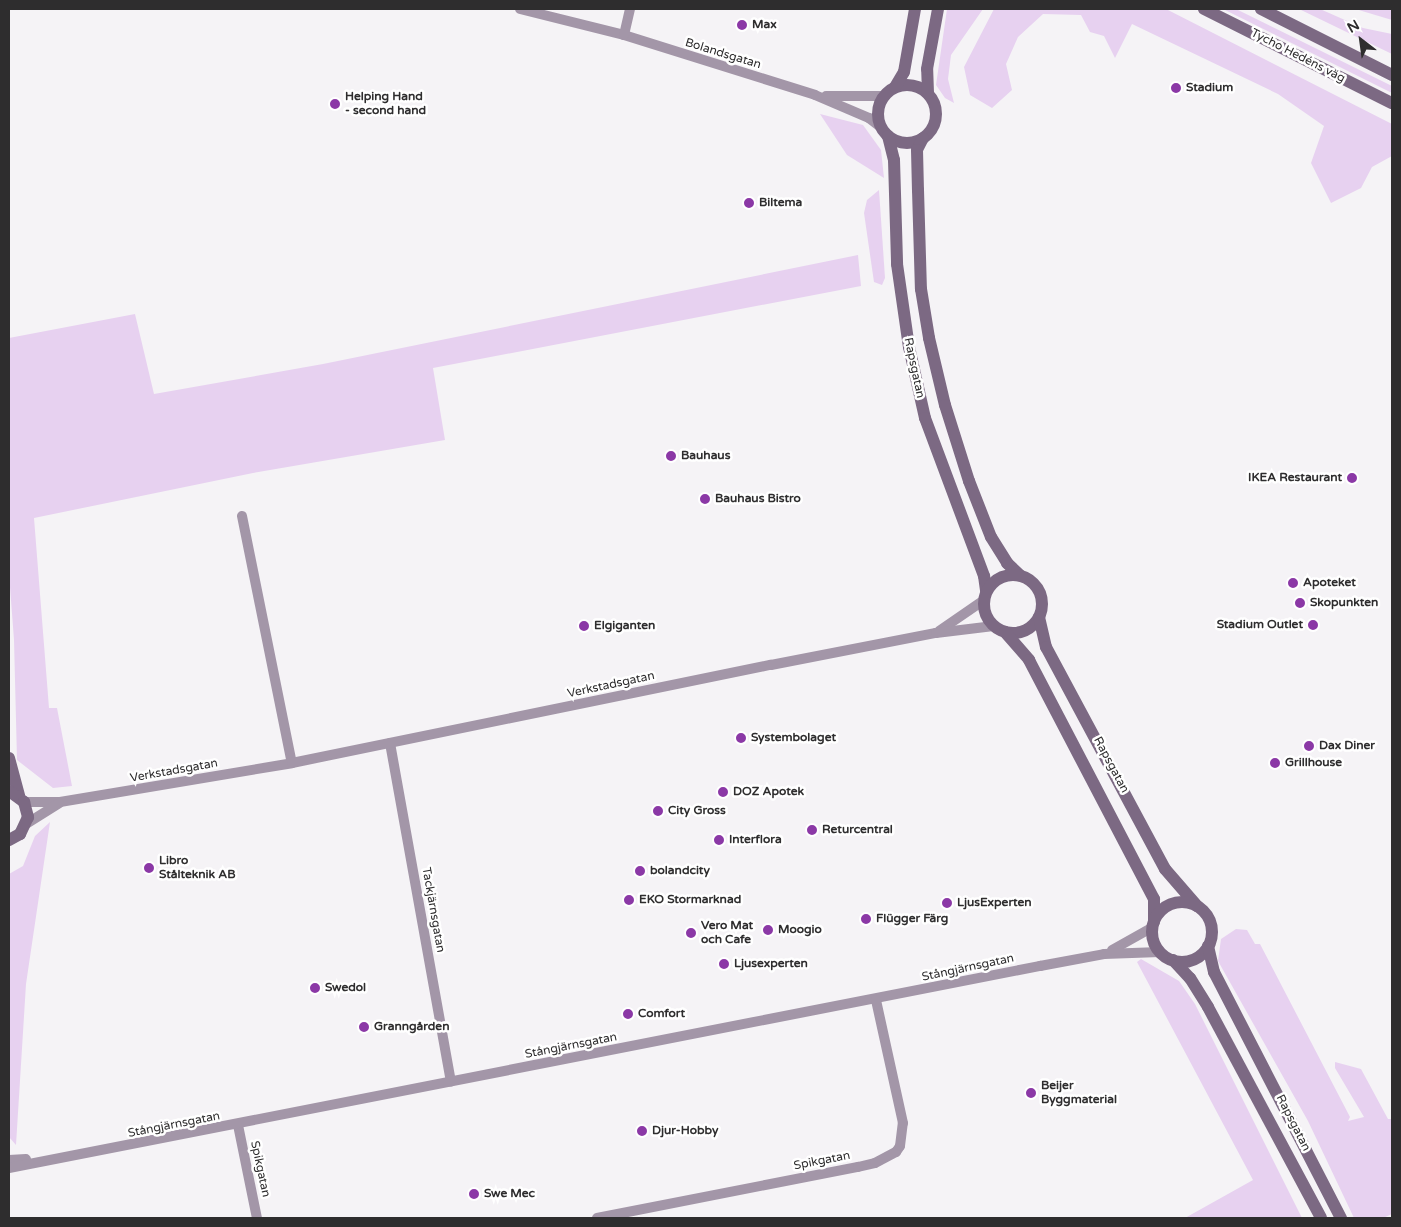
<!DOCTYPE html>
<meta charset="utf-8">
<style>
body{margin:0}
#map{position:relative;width:1401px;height:1227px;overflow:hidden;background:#f5f3f6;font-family:"Varela Round",sans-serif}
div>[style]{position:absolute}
.green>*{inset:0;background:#e7d1f0}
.street>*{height:10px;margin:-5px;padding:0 5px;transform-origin:5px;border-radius:5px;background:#a396a8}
.secondary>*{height:12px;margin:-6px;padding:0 6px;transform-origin:6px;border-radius:6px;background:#7c6983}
.secondary>.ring{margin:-6px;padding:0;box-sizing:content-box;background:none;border:12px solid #7c6983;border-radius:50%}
.dots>*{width:14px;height:14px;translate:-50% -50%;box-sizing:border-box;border:2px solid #fff;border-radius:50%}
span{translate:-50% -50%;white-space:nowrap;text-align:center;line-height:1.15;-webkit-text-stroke:5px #fff;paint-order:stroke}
.poi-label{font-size:12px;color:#2e2d2e;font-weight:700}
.left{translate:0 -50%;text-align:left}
.right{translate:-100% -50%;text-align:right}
.street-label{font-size:12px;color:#2e2d2e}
.frame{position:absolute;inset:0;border:10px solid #2e2d2e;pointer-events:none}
.north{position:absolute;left:1336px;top:15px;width:50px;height:50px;-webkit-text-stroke:4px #fff;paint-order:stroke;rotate:330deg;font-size:14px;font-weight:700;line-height:20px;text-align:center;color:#2e2d2e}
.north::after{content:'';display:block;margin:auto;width:18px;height:22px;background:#2e2d2e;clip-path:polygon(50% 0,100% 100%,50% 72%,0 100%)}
</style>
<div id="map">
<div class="green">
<div style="clip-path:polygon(947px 9px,983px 9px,951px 55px,948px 79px,954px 103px,945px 98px,936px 85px)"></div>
<div style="clip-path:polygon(994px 9px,1166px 9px,1392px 124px,1392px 156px,1372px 167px,1361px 188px,1331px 203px,1311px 163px,1324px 126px,1278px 94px,1132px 24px,1115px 58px,1104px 36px,1090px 32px,1081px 15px,1043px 14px,1018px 37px,1006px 64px,1012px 90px,992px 108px,970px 95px,964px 67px)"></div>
<div style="clip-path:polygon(1223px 9px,1236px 9px,1392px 86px,1392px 93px)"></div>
<div style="clip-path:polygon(1299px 9px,1320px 9px,1363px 28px,1392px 34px,1392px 54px)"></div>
<div style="clip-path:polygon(1356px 9px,1392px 9px,1392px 20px,1362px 11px)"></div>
<div style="clip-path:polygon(820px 114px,863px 125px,881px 150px,884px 178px,847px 155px)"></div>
<div style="clip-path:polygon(879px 190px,885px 278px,882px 285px,874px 282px,864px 213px,867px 200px)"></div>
<div style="clip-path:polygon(858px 255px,861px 286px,433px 368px,445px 440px,253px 473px,34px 518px,49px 708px,57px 708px,72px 786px,53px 788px,17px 760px,14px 640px,9px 574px,9px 338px,135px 314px,154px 394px,323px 364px)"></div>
<div style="clip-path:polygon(50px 822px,26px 984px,16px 1145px,9px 1137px,9px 874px,23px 866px,35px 836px)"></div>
<div style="clip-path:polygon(1236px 929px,1247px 930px,1255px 944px,1260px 944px,1350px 1117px,1348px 1121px,1364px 1117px,1335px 1068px,1335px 1062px,1361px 1069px,1388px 1119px,1392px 1119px,1392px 1214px,1383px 1218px,1354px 1218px,1308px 1121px,1218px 961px,1221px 939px)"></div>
<div style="clip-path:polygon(1141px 959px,1179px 981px,1195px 1004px,1302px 1218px,1185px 1218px,1253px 1180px,1137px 962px)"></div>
</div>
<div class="street">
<div style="left:520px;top:9px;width:107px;rotate:14deg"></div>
<div style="left:624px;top:35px;width:200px;rotate:17.4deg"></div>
<div style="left:815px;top:95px;width:59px;rotate:23.1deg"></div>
<div style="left:869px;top:118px;width:16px;rotate:38deg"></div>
<div style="left:624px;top:35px;width:27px;rotate:-77deg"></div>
<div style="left:826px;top:96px;width:58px"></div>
<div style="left:242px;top:516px;width:252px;rotate:78.6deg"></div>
<div style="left:939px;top:631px;width:55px;rotate:-34.6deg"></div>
<div style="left:390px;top:743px;width:344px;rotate:79.8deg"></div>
<div style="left:24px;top:802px;width:36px"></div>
<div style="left:60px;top:802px;width:235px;rotate:-9.5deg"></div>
<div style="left:292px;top:763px;width:489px;rotate:-11.6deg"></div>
<div style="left:771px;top:665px;width:168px;rotate:-11deg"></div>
<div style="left:936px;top:633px;width:58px;rotate:-6.9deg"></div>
<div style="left:26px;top:824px;width:39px;rotate:-32deg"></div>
<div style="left:1112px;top:950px;width:47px;rotate:-29.3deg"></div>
<div style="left:238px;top:1125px;width:95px;rotate:78.5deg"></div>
<div style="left:9px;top:1160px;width:17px;rotate:-3deg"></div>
<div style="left:9px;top:1168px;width:1051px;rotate:-11.09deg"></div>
<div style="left:1040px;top:966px;width:65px;rotate:-10.6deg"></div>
<div style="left:1104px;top:954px;width:56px;rotate:-2deg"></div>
<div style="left:597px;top:1218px;width:266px;rotate:-11.1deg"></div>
<div style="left:858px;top:1167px;width:17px;rotate:-13deg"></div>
<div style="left:875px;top:1163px;width:24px;rotate:-28deg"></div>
<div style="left:896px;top:1152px;width:7px;rotate:-56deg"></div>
<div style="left:900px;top:1146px;width:23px;rotate:-83deg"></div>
<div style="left:903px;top:1123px;width:126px;rotate:-102.4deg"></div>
</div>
<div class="secondary">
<div style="left:1204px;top:9px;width:210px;rotate:26.6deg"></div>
<div style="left:1261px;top:9px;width:147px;rotate:26.7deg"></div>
<div class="ring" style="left:878px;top:85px;width:46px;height:46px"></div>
<div style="left:895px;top:87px;width:17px;rotate:-59deg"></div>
<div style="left:904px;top:72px;width:64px;rotate:-80.1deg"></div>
<div style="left:928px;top:93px;width:24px;rotate:-92deg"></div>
<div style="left:927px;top:69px;width:61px;rotate:-79.6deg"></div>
<div style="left:888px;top:136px;width:25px;rotate:76deg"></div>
<div style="left:894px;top:160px;width:104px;rotate:88.3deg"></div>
<div style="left:897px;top:264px;width:84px;rotate:81.8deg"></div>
<div style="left:909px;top:347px;width:73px;rotate:77.3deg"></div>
<div style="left:925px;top:418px;width:169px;rotate:69.5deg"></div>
<div style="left:984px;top:576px;width:15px;rotate:82deg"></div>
<div style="left:923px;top:138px;width:13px;rotate:117deg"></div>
<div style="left:917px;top:150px;width:40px;rotate:88.6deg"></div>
<div style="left:918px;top:190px;width:99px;rotate:88.3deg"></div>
<div style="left:921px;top:289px;width:50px;rotate:80.7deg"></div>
<div style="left:929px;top:338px;width:69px;rotate:76.6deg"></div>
<div style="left:945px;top:405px;width:80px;rotate:72.5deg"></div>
<div style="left:969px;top:481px;width:60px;rotate:68.6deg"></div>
<div style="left:991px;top:537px;width:31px;rotate:58deg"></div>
<div style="left:1007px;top:563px;width:18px;rotate:43deg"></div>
<div class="ring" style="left:984px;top:575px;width:46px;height:46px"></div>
<div style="left:1039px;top:617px;width:31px;rotate:77deg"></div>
<div style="left:1046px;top:647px;width:252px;rotate:61.8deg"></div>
<div style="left:1165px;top:869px;width:49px;rotate:49.1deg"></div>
<div style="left:1005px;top:632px;width:37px;rotate:49deg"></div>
<div style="left:1029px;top:660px;width:270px;rotate:62.4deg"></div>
<div style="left:1154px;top:899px;width:23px;rotate:90deg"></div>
<div style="left:9px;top:758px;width:39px;rotate:75deg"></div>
<div style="left:9px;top:791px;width:19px;rotate:36deg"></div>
<div style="left:24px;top:802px;width:16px;rotate:75deg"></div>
<div style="left:28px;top:817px;width:19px;rotate:115deg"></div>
<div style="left:20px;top:834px;width:13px;rotate:151deg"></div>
<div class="ring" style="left:1152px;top:902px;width:48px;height:48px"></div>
<div style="left:1208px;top:946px;width:27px;rotate:77deg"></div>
<div style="left:1214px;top:972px;width:277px;rotate:62.7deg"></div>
<div style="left:1173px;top:960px;width:25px;rotate:47deg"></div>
<div style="left:1190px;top:978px;width:34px;rotate:58deg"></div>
<div style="left:1208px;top:1007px;width:239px;rotate:61.8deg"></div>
</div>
<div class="dots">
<div style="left:742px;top:25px;background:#8b38a6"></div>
<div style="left:1176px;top:88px;background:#8b38a6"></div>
<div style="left:335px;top:104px;background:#8b38a6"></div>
<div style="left:749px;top:203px;background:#8b38a6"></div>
<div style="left:671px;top:456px;background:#8b38a6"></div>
<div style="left:1352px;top:478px;background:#8b38a6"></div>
<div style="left:705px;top:499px;background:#8b38a6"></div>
<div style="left:1293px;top:583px;background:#8b38a6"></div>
<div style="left:1300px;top:603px;background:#8b38a6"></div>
<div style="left:1313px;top:625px;background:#8b38a6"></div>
<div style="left:584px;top:626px;background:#8b38a6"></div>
<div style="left:741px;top:738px;background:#8b38a6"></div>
<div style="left:1309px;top:746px;background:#8b38a6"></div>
<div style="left:1275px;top:763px;background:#8b38a6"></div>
<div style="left:723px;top:792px;background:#8b38a6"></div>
<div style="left:658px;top:811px;background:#8b38a6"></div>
<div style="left:812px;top:830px;background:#8b38a6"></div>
<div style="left:719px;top:840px;background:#8b38a6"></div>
<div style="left:149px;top:868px;background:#8b38a6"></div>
<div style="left:640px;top:871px;background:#8b38a6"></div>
<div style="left:629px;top:900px;background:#8b38a6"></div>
<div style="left:947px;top:903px;background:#8b38a6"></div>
<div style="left:866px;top:919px;background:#8b38a6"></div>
<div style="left:768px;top:930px;background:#8b38a6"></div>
<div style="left:691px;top:933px;background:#8b38a6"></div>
<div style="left:724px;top:964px;background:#8b38a6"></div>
<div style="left:315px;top:988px;background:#8b38a6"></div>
<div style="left:628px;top:1014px;background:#8b38a6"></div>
<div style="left:364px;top:1027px;background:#8b38a6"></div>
<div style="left:1031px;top:1093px;background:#8b38a6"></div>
<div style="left:642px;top:1131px;background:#8b38a6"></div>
<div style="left:474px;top:1194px;background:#8b38a6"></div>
</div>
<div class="poi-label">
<span class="left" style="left:752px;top:25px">Max</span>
<span class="left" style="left:1186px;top:88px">Stadium</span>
<span class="left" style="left:345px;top:104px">Helping Hand<br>- second hand</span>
<span class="left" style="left:759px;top:203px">Biltema</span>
<span class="left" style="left:681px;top:456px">Bauhaus</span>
<span class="right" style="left:1342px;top:478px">IKEA Restaurant</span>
<span class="left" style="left:715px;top:499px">Bauhaus Bistro</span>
<span class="left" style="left:1303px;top:583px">Apoteket</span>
<span class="left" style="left:1310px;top:603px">Skopunkten</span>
<span class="right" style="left:1303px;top:625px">Stadium Outlet</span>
<span class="left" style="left:594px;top:626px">Elgiganten</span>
<span class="left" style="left:751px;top:738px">Systembolaget</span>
<span class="left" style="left:1319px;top:746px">Dax Diner</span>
<span class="left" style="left:1285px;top:763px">Grillhouse</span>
<span class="left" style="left:733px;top:792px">DOZ Apotek</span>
<span class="left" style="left:668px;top:811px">City Gross</span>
<span class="left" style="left:822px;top:830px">Returcentral</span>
<span class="left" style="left:729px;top:840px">Interflora</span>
<span class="left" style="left:159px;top:868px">Libro<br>Stålteknik AB</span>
<span class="left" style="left:650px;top:871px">bolandcity</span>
<span class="left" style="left:639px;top:900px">EKO Stormarknad</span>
<span class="left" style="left:957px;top:903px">LjusExperten</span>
<span class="left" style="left:876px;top:919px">Flügger Färg</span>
<span class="left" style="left:701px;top:933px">Vero Mat<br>och Cafe</span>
<span class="left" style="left:778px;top:930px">Moogio</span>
<span class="left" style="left:734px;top:964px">Ljusexperten</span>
<span class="left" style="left:325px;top:988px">Swedol</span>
<span class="left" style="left:638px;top:1014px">Comfort</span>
<span class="left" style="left:374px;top:1027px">Granngården</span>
<span class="left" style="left:1041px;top:1093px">Beijer<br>Byggmaterial</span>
<span class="left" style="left:652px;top:1131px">Djur-Hobby</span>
<span class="left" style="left:484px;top:1194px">Swe Mec</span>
</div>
<div class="street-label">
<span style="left:723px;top:54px;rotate:17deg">Bolandsgatan</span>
<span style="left:1298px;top:56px;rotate:27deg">Tycho Hedéns väg</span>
<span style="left:914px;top:368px;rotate:78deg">Rapsgatan</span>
<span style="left:611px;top:685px;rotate:-12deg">Verkstadsgatan</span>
<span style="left:1111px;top:765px;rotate:62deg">Rapsgatan</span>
<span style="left:174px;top:771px;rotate:-10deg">Verkstadsgatan</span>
<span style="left:433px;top:910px;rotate:80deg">Tackjärnsgatan</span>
<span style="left:968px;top:968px;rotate:-12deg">Stångjärnsgatan</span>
<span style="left:571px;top:1046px;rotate:-11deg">Stångjärnsgatan</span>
<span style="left:1293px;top:1123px;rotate:63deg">Rapsgatan</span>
<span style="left:174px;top:1125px;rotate:-11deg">Stångjärnsgatan</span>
<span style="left:822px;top:1161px;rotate:-11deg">Spikgatan</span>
<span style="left:260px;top:1169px;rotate:78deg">Spikgatan</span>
</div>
<div class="frame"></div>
<div class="north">N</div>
</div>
